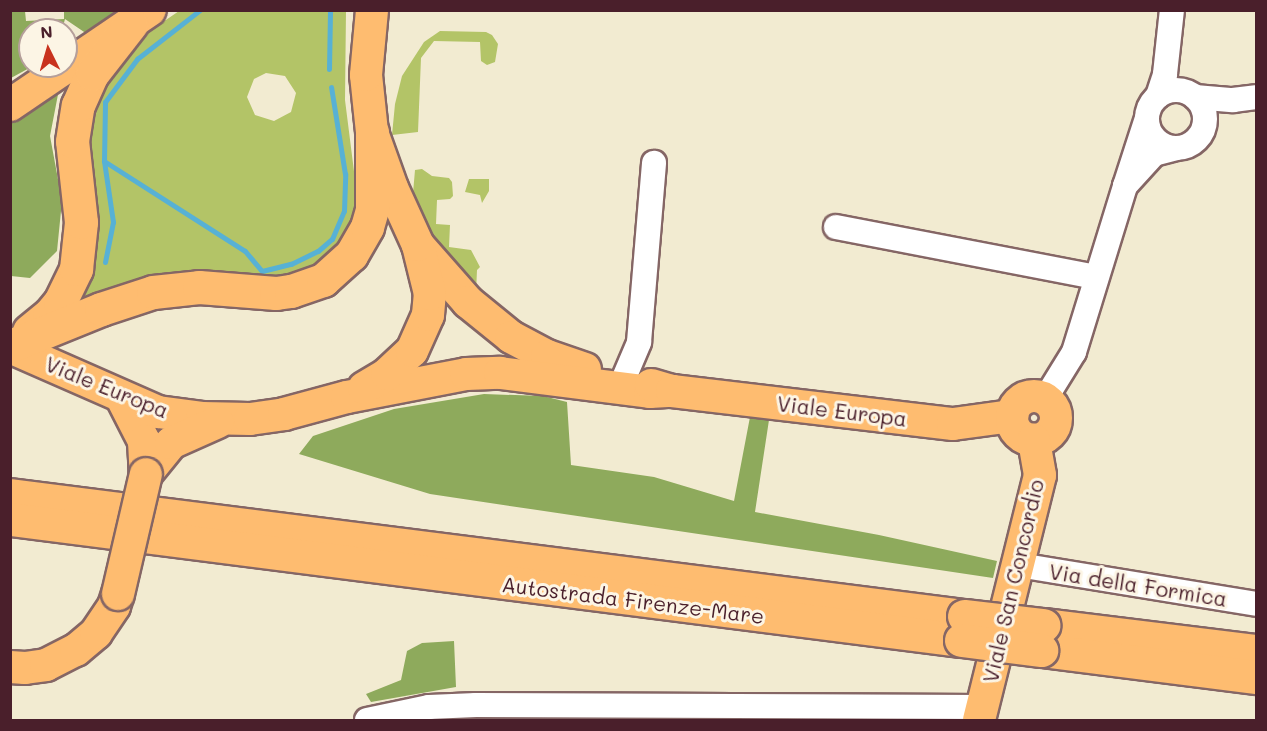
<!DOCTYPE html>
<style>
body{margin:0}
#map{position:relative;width:1267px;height:731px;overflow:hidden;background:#f2ebd1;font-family:Mali,sans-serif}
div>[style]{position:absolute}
.green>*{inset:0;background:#b3c467}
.forest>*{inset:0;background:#8eaa5c}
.stream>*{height:5px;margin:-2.5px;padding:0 2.5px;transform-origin:2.5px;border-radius:2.5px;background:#57b1d5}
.roads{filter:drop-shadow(2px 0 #856665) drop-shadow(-2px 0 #856665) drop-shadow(0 2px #856665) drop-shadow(0 -2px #856665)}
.minor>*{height:24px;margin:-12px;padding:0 12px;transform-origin:12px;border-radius:12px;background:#fff}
.minor>.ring{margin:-12px;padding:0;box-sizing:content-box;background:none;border:24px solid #fff;border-radius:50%}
.major>*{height:32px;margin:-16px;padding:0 16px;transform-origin:16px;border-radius:16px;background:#febc70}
.major>.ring{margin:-16px;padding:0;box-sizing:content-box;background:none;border:32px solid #febc70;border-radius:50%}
.highway>*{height:33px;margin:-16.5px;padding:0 16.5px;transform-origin:16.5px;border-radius:16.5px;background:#febc70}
.bridges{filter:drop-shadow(2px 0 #856665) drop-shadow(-2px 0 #856665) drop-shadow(0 2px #856665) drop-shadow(0 -2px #856665)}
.major-bridge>*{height:32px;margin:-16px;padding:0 16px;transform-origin:16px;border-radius:16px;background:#febc70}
.highway-bridge>*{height:33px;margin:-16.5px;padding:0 16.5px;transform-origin:16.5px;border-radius:16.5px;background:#febc70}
span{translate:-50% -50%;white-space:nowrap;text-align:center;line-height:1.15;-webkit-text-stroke:6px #fcf5e5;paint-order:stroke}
.street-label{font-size:21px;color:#4a1f2b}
.frame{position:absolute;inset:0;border:12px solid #4a1f2b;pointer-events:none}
.north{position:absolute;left:18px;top:18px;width:60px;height:60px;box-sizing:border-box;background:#fcf5e5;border:2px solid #b59f9b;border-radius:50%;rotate:355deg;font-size:16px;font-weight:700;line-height:24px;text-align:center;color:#4a1f2b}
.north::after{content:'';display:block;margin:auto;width:21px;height:27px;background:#c8321e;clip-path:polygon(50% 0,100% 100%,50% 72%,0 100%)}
</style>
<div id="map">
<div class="green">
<div style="clip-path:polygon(evenodd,179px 11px,346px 11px,345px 100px,358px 203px,347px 239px,310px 275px,80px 309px,77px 300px,85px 111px,128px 46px,179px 11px,266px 73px,285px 76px,296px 93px,291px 112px,274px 121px,255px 115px,247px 97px,254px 79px,266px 73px)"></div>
<div style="clip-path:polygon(440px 31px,486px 32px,492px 35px,498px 44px,495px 62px,487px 65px,481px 61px,480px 42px,434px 41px,421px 58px,418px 132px,392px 135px,395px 104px,402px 76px,424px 42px)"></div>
<div style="clip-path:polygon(422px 169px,432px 176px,449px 178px,452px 182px,453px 196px,450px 199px,437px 200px,436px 224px,450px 225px,449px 247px,471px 250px,480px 267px,477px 270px,476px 293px,446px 261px,425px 222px,413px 193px,415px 170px)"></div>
<div style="clip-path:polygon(469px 179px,489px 179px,489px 191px,482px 203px,480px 195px,465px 192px)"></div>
</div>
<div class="forest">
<div style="clip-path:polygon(11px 11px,25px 11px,26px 21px,64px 19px,64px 11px,126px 11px,90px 36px,65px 19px,62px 30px,30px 30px,30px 66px,33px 66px,11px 78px)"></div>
<div style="clip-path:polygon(60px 84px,50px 136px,62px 201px,57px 251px,30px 278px,11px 276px,11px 122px)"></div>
<div style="clip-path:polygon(484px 394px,543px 396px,567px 402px,571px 465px,654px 477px,734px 501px,750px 417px,769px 420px,755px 512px,879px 535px,997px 561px,993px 578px,430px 494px,299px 454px,313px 436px,394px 409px)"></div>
<div style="clip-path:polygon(454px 641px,456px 687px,371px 702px,366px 694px,401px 680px,407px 651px,422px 643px)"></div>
</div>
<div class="stream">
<div style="left:329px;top:69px;width:59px;rotate:-89deg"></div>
<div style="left:104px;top:161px;width:167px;rotate:32.6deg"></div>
<div style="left:245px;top:251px;width:26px;rotate:50deg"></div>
<div style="left:262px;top:271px;width:30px;rotate:-14deg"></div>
<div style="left:291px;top:264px;width:30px;rotate:-26deg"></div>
<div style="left:318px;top:251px;width:18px;rotate:-41deg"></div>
<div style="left:332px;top:239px;width:30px;rotate:-67deg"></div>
<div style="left:344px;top:211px;width:37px;rotate:-88deg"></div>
<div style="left:345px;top:174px;width:88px;rotate:-99.1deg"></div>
<div style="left:105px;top:262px;width:41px;rotate:-78.7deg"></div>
<div style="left:113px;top:222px;width:62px;rotate:-98.4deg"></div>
<div style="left:104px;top:161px;width:59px;rotate:-89deg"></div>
<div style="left:105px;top:102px;width:54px;rotate:-53.3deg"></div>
<div style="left:137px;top:59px;width:80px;rotate:-37.9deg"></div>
</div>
<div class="roads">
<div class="minor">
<div class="ring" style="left:1147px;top:90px;width:34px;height:34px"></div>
<div style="left:1158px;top:96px;width:23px;rotate:-72deg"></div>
<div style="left:1165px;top:74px;width:64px;rotate:-83.8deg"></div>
<div style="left:1195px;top:97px;width:38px;rotate:5deg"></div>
<div style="left:1233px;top:100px;width:23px;rotate:-7deg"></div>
<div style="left:1147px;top:118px;width:71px;rotate:107.9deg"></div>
<div style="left:1125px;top:186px;width:43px;rotate:-47.8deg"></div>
<div style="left:1154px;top:154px;width:23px;rotate:-15deg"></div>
<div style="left:836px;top:227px;width:265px;rotate:10.9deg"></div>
<div style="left:624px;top:378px;width:39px;rotate:-67deg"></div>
<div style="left:639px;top:342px;width:180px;rotate:-85.2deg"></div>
<div style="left:1045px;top:399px;width:55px;rotate:-58.3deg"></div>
<div style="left:1074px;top:352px;width:174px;rotate:-72.9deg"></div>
<div style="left:1019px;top:565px;width:240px;rotate:9.3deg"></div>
<div style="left:367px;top:720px;width:63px;rotate:-11.8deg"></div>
<div style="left:429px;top:707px;width:47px;rotate:-2.4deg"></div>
<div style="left:476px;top:705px;width:507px;rotate:0.23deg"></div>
</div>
<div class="major">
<div style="left:10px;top:105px;width:169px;rotate:-34.2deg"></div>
<div style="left:418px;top:245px;width:76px;rotate:48.7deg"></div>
<div style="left:468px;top:302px;width:55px;rotate:39.1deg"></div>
<div style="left:511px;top:337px;width:41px;rotate:27.8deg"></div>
<div style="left:547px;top:356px;width:40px;rotate:18.9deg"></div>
<div style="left:10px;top:347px;width:162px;rotate:23.7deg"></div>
<div style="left:158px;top:412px;width:44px;rotate:7.8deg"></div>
<div style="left:202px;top:418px;width:48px;rotate:1.2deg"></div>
<div style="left:250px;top:419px;width:34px;rotate:-8deg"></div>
<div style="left:284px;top:414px;width:65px;rotate:-15.1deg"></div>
<div style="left:347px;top:397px;width:121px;rotate:-10.9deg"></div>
<div style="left:466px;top:374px;width:34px;rotate:-2deg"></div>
<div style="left:500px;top:373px;width:151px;rotate:7.2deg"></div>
<div style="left:650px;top:392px;width:22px;rotate:-3deg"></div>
<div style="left:651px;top:385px;width:22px;rotate:16deg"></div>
<div style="left:672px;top:391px;width:283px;rotate:6.7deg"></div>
<div style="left:953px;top:424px;width:60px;rotate:-7.7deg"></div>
<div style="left:364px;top:388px;width:27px;rotate:-31deg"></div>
<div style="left:387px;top:374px;width:34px;rotate:-43deg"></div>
<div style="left:412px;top:351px;width:39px;rotate:-66deg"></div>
<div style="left:428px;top:315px;width:21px;rotate:-85deg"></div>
<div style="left:430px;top:294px;width:50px;rotate:-103.8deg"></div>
<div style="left:418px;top:245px;width:63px;rotate:-114.5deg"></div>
<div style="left:392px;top:188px;width:59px;rotate:-109.7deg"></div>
<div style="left:372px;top:132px;width:57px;rotate:-96deg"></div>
<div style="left:366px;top:75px;width:65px;rotate:-84.7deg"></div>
<div class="ring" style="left:1012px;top:396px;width:12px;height:12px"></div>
<div style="left:122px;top:398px;width:48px;rotate:62.9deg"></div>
<div style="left:144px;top:441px;width:33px;rotate:87deg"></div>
<div style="left:146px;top:474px;width:40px;rotate:-51deg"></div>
<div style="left:171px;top:443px;width:51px;rotate:-24.1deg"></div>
<div style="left:10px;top:667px;width:15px;rotate:4deg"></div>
<div style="left:25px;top:668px;width:21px;rotate:-8deg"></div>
<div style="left:46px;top:665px;width:34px;rotate:-27deg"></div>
<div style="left:76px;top:650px;width:26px;rotate:-40deg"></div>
<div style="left:96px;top:633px;width:32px;rotate:-56deg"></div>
<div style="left:114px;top:606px;width:13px;rotate:-72deg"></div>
<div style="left:979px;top:720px;width:252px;rotate:-76deg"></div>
<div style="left:1040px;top:475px;width:36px;rotate:-100deg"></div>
</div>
<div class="highway">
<div style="left:29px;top:331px;width:26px;rotate:-39deg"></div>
<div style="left:49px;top:315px;width:17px;rotate:-50deg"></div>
<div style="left:60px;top:302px;width:37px;rotate:-64deg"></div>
<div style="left:76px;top:269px;width:47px;rotate:-83.9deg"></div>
<div style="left:81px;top:222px;width:81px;rotate:-96.3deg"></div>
<div style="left:72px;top:141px;width:36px;rotate:-81deg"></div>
<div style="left:78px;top:105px;width:34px;rotate:-66deg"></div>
<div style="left:92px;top:74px;width:63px;rotate:-52deg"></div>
<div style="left:10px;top:346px;width:98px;rotate:-22.1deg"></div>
<div style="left:101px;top:309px;width:55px;rotate:-18.1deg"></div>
<div style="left:153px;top:292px;width:46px;rotate:-6.2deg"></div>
<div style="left:199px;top:287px;width:77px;rotate:4.5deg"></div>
<div style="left:276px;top:293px;width:15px;rotate:-8deg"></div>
<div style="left:291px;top:291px;width:34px;rotate:-19deg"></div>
<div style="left:323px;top:280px;width:38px;rotate:-42deg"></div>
<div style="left:351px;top:255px;width:32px;rotate:-60deg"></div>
<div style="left:367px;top:227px;width:19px;rotate:-74deg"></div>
<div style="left:372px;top:209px;width:77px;rotate:-90deg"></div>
<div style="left:10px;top:495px;width:962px;rotate:7.23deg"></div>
<div style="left:10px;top:519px;width:959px;rotate:7.25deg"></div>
<div style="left:1043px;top:625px;width:215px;rotate:7deg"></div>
<div style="left:1041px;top:650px;width:217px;rotate:7.2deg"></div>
</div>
</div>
<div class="bridges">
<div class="major-bridge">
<div style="left:118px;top:594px;width:123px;rotate:-76.9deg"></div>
</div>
<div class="highway-bridge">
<div style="left:964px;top:616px;width:80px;rotate:6.5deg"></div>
<div style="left:961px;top:640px;width:81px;rotate:7.1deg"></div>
</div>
</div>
<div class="street-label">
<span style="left:107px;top:387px;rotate:22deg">Viale Europa</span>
<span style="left:842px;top:411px;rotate:7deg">Viale Europa</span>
<span style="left:1013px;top:581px;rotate:-77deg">Viale San Concordio</span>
<span style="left:1138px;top:585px;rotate:9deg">Via della Formica</span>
<span style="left:633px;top:600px;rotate:7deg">Autostrada Firenze-Mare</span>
</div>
<div class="frame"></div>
<div class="north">N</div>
</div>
